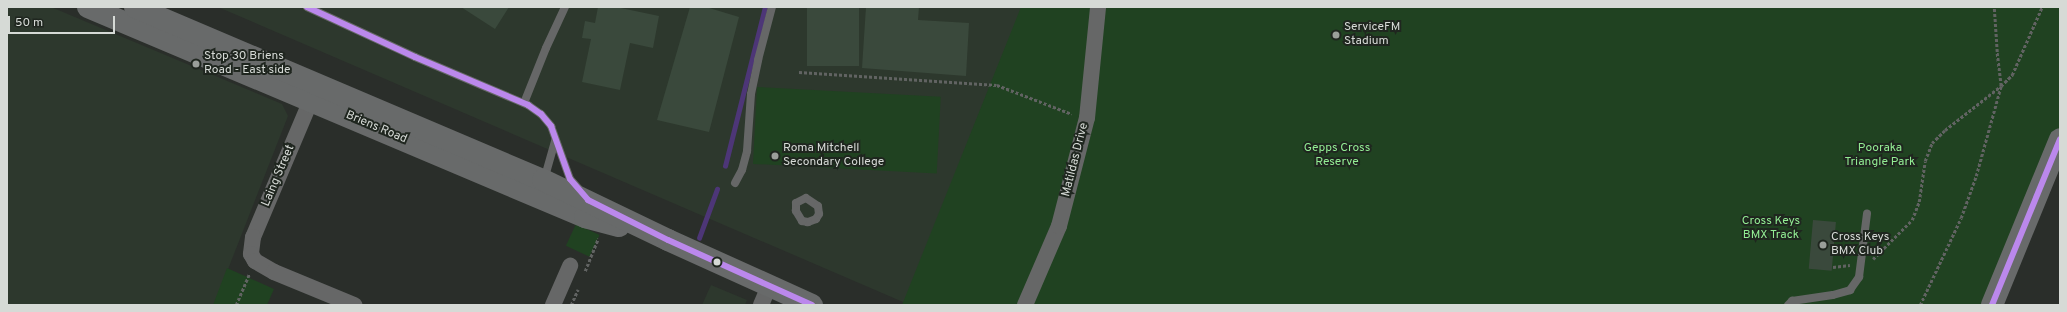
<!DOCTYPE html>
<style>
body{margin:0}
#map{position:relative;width:2067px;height:312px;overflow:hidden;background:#2a2e2a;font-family:Overpass,sans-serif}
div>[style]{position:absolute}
.built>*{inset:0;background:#2d382d}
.green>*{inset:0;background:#204221;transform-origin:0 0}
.stream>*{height:4.5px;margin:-2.25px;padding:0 2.25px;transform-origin:2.25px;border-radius:2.25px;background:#4d3677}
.building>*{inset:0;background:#3a493c;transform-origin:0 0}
.path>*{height:2.5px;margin-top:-1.25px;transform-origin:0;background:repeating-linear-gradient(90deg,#616362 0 3px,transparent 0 5px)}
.lane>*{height:8px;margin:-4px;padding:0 4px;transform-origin:4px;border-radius:4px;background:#666767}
.street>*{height:16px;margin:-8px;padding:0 8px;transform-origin:8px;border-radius:8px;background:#666767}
.secondary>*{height:22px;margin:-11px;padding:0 11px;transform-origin:11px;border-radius:11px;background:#686a6a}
.bus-1>*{height:6px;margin:-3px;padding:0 3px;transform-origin:3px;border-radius:3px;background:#bb88ec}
.dots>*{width:11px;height:11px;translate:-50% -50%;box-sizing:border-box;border:2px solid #1f261f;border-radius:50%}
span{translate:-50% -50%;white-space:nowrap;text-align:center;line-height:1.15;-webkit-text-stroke:4px #1f261f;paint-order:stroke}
.poi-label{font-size:12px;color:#d6dad6}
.left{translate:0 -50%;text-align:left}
.street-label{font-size:12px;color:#d6dad6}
.park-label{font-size:12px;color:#93ed94}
.frame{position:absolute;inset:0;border:8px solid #d6dad6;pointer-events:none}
.scale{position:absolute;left:8px;top:16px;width:107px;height:18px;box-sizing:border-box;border:2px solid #d6dad6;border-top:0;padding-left:5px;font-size:12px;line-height:14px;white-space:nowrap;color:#d6dad6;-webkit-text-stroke:3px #1f261f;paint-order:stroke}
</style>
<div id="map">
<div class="built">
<div style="clip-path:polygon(7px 7px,51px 7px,282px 104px,288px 116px,214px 305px,7px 305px)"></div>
<div style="clip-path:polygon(218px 7px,1026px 7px,946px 305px,910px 305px)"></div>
<div style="clip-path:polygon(711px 285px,747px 300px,745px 305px,702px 305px)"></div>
</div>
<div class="green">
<div style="clip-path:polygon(1021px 7px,2060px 7px,2060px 141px,1993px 305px,902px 305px)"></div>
<div style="left:757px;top:87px;width:184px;height:77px;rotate:3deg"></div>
<div style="left:576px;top:224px;width:26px;height:24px;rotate:25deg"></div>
<div style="clip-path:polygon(227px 268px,274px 289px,267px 305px,213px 305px)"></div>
</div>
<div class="stream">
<div style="left:725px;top:166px;width:164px;rotate:-75.9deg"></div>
<div style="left:699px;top:238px;width:52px;rotate:-69.8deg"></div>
</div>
<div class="building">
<div style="clip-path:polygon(461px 7px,509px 7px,495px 29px)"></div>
<div style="clip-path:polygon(598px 7px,616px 7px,659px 16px,653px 48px,630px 43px,620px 90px,582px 82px,591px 39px,582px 38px,585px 21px,595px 23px)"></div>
<div style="clip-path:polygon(690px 7px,706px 7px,739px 17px,709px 132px,657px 120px)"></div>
<div style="left:807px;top:7px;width:52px;height:59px"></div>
<div style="clip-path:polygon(866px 7px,919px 7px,918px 20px,969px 23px,966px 76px,862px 68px)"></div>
<div style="left:1813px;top:220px;width:23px;height:49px;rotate:5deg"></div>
</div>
<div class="path">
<div style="left:799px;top:72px;width:198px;rotate:3.8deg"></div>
<div style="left:997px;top:85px;width:80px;rotate:21.1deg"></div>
<div style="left:1873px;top:259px;width:55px;rotate:-45deg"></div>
<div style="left:1912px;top:220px;width:19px;rotate:-69deg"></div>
<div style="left:1919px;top:202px;width:41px;rotate:-81.7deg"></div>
<div style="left:1925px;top:161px;width:19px;rotate:-69deg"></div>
<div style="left:1932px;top:143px;width:18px;rotate:-45deg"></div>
<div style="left:1945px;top:130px;width:71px;rotate:-38.2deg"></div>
<div style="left:2001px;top:86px;width:16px;rotate:-45deg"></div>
<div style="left:2012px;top:75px;width:74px;rotate:-66.2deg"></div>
<div style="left:1833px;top:267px;width:17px;rotate:-7deg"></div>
<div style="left:585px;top:271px;width:35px;rotate:-68deg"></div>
<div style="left:236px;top:305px;width:34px;rotate:-67deg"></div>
<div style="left:571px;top:305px;width:17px;rotate:-66deg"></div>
<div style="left:1920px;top:305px;width:96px;rotate:-64.8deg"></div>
<div style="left:1961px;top:218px;width:45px;rotate:-70.3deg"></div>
<div style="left:1976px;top:176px;width:93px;rotate:-74.5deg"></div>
<div style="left:2001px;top:86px;width:34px;rotate:-97deg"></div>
<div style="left:1997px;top:52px;width:45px;rotate:-93.8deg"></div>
</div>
<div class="lane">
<div style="left:307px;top:7px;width:119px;rotate:24.8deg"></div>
<div style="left:415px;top:57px;width:123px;rotate:23deg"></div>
<div style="left:528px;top:105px;width:16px;rotate:35deg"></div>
<div style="left:541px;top:114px;width:16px;rotate:50deg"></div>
<div style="left:551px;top:126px;width:56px;rotate:70.3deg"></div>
<div style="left:570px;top:179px;width:13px;rotate:48deg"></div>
<div style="left:524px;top:103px;width:59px;rotate:-68.2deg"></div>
<div style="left:546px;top:48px;width:45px;rotate:-65.1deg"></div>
<div style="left:544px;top:180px;width:41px;rotate:-74.2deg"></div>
<div style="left:735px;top:183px;width:15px;rotate:-62deg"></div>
<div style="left:742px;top:170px;width:20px;rotate:-75deg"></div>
<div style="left:747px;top:151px;width:57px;rotate:-86deg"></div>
<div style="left:751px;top:94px;width:35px;rotate:-78deg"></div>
<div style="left:758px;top:60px;width:55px;rotate:-75.2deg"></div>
<div style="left:806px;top:198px;width:14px;rotate:34deg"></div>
<div style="left:818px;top:206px;width:8px;rotate:83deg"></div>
<div style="left:819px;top:214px;width:6px;rotate:121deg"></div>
<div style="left:816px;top:219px;width:9px;rotate:159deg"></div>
<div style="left:808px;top:222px;width:6px;rotate:-171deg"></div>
<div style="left:802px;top:221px;width:12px;rotate:-121deg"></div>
<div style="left:796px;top:211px;width:8px;rotate:-90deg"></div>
<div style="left:796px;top:203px;width:11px;rotate:-27deg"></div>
<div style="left:1788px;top:305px;width:6px;rotate:-45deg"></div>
<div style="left:1792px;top:301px;width:41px;rotate:-8.3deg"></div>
<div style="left:1833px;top:295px;width:18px;rotate:-16deg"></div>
<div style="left:1850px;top:290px;width:16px;rotate:-55deg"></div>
<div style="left:1859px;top:277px;width:64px;rotate:-82.8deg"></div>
</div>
<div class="street">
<div style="left:311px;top:100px;width:149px;rotate:112.9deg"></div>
<div style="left:253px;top:237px;width:17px;rotate:97deg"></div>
<div style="left:251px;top:254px;width:8px;rotate:60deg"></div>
<div style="left:255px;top:261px;width:22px;rotate:30deg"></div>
<div style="left:274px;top:272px;width:87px;rotate:22.4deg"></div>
<div style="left:553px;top:305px;width:43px;rotate:-66.4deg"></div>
<div style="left:761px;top:305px;width:21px;rotate:-67deg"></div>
<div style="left:1025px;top:305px;width:86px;rotate:-66.7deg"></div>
<div style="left:1059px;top:226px;width:112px;rotate:-75.5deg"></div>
<div style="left:1087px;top:118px;width:112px;rotate:-84.3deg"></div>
</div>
<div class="secondary">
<div style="left:88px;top:7px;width:540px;rotate:22.91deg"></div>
<div style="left:585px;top:217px;width:35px;rotate:15deg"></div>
<div style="left:135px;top:7px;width:443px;rotate:23deg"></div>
<div style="left:543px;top:180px;width:139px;rotate:25.6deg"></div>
<div style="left:668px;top:240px;width:158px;rotate:24.3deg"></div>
<div style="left:1992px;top:305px;width:179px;rotate:-67.7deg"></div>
</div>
<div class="bus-1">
<div style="left:307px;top:7px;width:119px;rotate:24.8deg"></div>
<div style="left:415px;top:57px;width:123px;rotate:23deg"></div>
<div style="left:528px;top:105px;width:16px;rotate:35deg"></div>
<div style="left:541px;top:114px;width:16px;rotate:50deg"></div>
<div style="left:551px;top:126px;width:56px;rotate:70.3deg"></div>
<div style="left:570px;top:179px;width:28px;rotate:49deg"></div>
<div style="left:588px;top:200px;width:89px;rotate:26.6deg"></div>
<div style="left:668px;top:240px;width:158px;rotate:24.3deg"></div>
<div style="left:1992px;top:305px;width:179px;rotate:-67.7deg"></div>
</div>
<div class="dots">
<div style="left:1336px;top:35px;background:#9a9e9a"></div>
<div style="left:196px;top:64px;background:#9a9e9a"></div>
<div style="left:775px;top:156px;background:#9a9e9a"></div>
<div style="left:1823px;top:245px;background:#9a9e9a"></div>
<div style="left:717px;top:262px;background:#d6dad6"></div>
</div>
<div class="poi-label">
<span class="left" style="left:1344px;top:35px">ServiceFM<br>Stadium</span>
<span class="left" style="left:204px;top:64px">Stop 30 Briens<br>Road - East side</span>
<span class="left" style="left:783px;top:156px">Roma Mitchell<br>Secondary College</span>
<span class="left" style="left:1831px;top:245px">Cross Keys<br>BMX Club</span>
</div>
<div class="street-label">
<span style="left:376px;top:128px;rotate:23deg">Briens Road</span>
<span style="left:1076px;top:160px;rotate:-76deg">Matildas Drive</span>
<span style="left:279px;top:176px;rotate:-67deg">Laing Street</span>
</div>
<div class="park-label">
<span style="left:1337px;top:156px">Gepps Cross<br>Reserve</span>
<span style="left:1880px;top:156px">Pooraka<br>Triangle Park</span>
<span style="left:1771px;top:229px">Cross Keys<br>BMX Track</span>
</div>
<div class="frame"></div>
<div class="scale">50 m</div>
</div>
